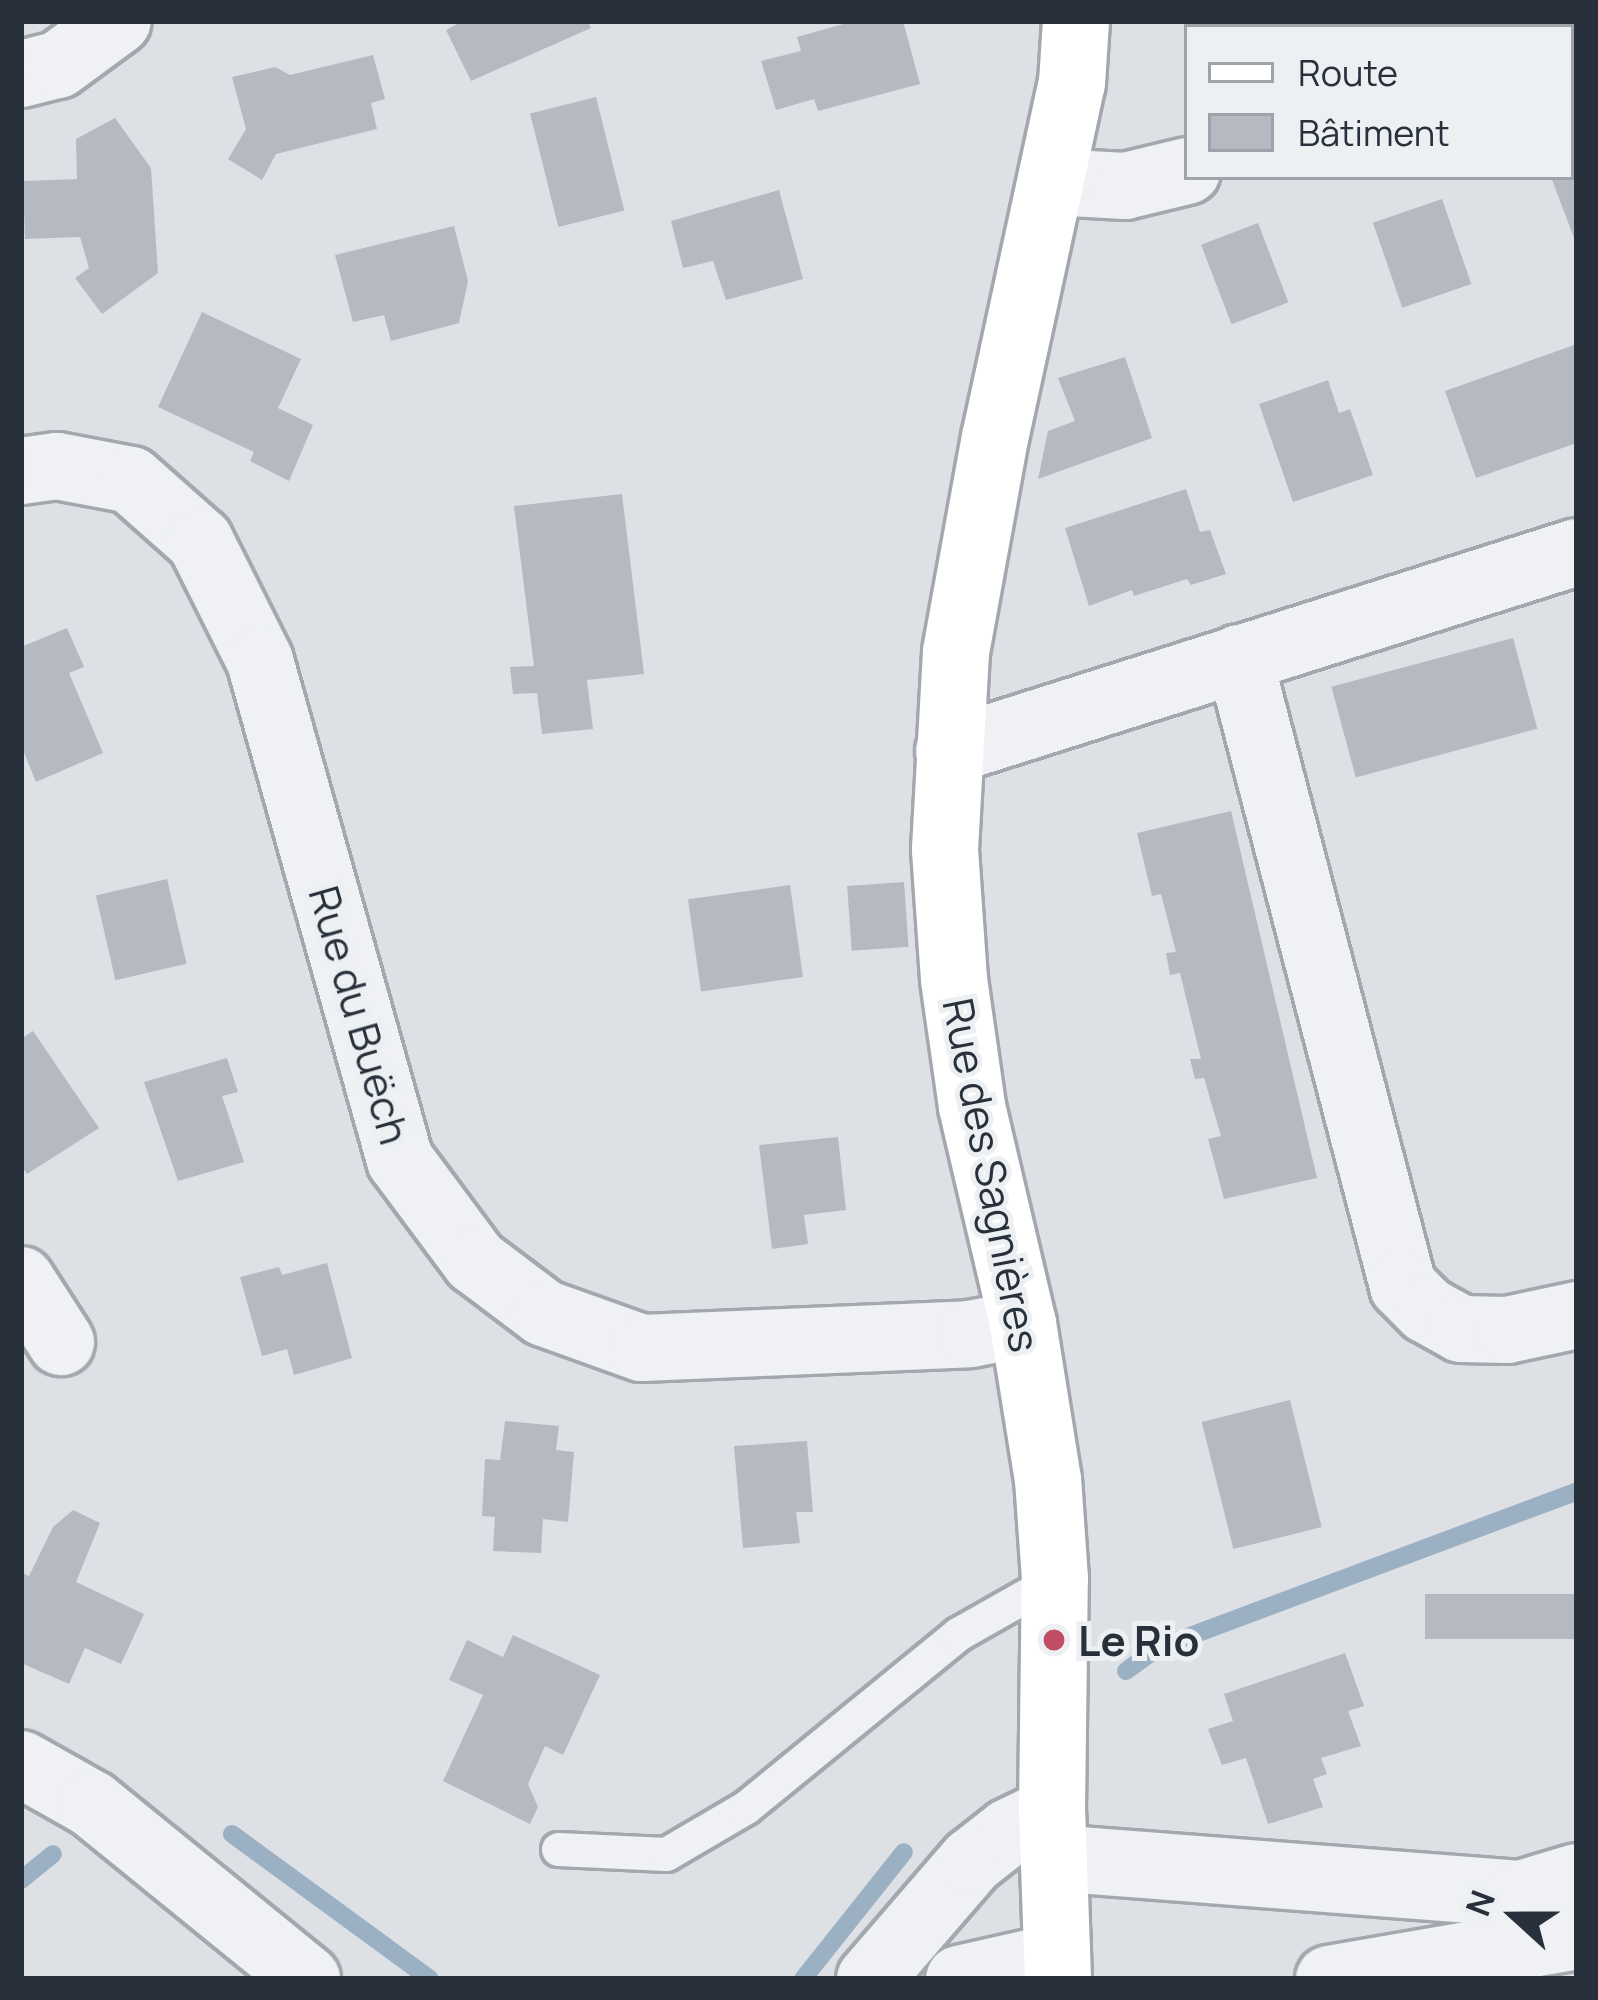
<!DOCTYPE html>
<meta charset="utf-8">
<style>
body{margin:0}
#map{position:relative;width:1598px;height:2000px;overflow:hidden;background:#dde1e6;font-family:Manrope,sans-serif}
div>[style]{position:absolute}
.stream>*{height:18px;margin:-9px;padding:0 9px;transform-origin:9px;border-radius:9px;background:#9bb0c3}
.building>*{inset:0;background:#b5bac2;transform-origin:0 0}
.roads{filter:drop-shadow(3px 0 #a3a8af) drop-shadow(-3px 0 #a3a8af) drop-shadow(0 3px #a3a8af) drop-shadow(0 -3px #a3a8af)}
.lane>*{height:33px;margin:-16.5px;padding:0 16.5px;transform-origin:16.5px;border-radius:16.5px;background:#eff1f4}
.street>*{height:66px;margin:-33px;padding:0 33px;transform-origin:33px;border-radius:33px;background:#eff1f4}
.secondary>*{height:66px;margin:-33px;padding:0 33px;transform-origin:33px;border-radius:33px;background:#fff}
.dots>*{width:33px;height:33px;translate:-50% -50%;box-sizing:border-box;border:6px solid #ecf0f3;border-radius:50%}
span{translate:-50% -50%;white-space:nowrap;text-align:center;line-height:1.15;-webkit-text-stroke:10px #ecf0f3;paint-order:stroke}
.street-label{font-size:42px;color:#28303b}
.poi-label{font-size:42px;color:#28303b;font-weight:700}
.left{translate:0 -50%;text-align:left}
.frame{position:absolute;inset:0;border:24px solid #28303b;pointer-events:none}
.legend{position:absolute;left:1184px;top:24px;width:390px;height:156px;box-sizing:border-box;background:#ecf0f3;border:3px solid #9ea3a9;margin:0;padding:15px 21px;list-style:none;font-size:36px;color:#28303b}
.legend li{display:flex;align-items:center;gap:24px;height:60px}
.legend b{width:60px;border:3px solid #9ea3a9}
.north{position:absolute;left:1454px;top:1856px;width:120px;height:120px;-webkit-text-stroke:9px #ecf0f3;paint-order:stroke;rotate:291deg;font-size:33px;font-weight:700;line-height:48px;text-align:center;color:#28303b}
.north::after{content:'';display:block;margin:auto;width:42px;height:54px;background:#28303b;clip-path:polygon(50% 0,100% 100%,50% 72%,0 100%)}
</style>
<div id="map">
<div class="stream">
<div style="left:1126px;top:1671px;width:39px;rotate:-36deg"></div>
<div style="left:1158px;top:1648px;width:447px;rotate:-20.5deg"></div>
<div style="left:232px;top:1834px;width:245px;rotate:36.2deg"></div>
<div style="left:21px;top:1880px;width:41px;rotate:-39.1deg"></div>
<div style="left:803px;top:1979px;width:162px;rotate:-51.5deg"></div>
</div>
<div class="building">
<div style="clip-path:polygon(463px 21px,588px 21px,591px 28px,471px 81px,446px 30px)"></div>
<div style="clip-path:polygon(854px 21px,903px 21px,920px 84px,818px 111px,814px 99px,776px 110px,761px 61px,801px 51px,797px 37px)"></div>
<div style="left:1340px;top:21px;width:79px;height:6px"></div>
<div style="clip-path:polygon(373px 55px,385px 99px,371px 103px,377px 129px,276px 154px,262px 180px,228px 159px,246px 129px,232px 77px,275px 67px,290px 75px)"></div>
<div style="left:596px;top:97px;width:117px;height:68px;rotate:76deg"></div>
<div style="clip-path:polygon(115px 118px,151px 168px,158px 273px,102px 314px,75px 278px,89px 268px,80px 237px,25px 239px,23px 181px,77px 179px,76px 139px)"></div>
<div style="clip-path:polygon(1577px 124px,1577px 246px,1551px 177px,1571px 177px,1571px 126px)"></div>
<div style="clip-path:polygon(779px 190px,803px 279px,726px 300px,713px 261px,683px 268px,671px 221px)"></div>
<div style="left:1442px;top:199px;width:90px;height:73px;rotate:71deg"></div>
<div style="left:1258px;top:223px;width:85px;height:61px;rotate:69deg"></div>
<div style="clip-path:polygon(454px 226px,468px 281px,459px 323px,391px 341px,384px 315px,353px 322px,335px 255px)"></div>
<div style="clip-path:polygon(202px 312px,301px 359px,278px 408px,313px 425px,289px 481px,250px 461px,254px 452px,158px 407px)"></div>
<div style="clip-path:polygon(1577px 344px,1577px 443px,1476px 478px,1445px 391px)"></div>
<div style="clip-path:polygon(1125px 357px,1152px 438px,1038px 479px,1048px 431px,1075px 421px,1058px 378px)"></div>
<div style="clip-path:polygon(1328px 380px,1339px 413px,1350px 409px,1373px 475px,1293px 502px,1259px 404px)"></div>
<div style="clip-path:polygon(1186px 489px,1200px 532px,1210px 530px,1226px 574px,1191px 585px,1187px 579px,1134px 596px,1132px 590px,1089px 606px,1065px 528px)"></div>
<div style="clip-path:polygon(622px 494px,644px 674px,587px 680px,593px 729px,542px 734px,537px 693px,513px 694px,510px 667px,534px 666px,514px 506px)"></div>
<div style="clip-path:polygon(67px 628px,84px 667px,69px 673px,103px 753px,36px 782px,21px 745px,21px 647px)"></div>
<div style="left:1513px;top:638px;width:94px;height:188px;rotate:75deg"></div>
<div style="clip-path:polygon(1231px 811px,1317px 1178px,1224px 1199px,1208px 1139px,1221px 1136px,1204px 1078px,1195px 1079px,1190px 1059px,1201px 1059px,1180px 973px,1170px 975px,1166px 953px,1176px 952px,1161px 894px,1152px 896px,1137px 833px)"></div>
<div style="left:167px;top:879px;width:87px;height:73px;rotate:77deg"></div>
<div style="left:904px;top:882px;width:65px;height:57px;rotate:86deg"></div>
<div style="left:790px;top:885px;width:93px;height:103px;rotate:82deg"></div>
<div style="clip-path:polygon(33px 1031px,99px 1128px,27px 1174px,21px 1166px,21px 1039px)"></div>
<div style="clip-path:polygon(227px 1058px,238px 1092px,222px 1096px,244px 1162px,178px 1181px,144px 1082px)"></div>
<div style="clip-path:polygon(838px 1137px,846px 1210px,804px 1215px,808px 1244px,772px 1249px,759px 1145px)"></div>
<div style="clip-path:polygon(327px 1263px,352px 1358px,294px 1375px,287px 1349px,262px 1356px,240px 1277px,279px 1267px,282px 1275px)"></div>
<div style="left:1290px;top:1400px;width:131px;height:91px;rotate:76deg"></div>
<div style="clip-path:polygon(505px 1421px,559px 1426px,556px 1450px,574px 1452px,568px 1522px,543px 1519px,541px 1553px,493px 1551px,495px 1517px,482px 1516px,485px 1459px,500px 1460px)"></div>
<div style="clip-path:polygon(807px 1441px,813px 1512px,796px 1512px,800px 1543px,743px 1548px,734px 1446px)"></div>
<div style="clip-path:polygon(73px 1510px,100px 1523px,76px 1582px,144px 1614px,121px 1664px,85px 1648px,69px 1684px,21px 1663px,21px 1572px,29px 1576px,53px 1527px)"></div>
<div style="left:1577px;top:1594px;width:45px;height:152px;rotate:90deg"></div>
<div style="clip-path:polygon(513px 1635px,600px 1675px,563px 1755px,545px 1746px,528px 1784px,538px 1807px,530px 1824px,443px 1781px,483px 1695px,449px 1680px,467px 1640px,503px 1657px)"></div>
<div style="clip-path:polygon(1345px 1653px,1364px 1706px,1348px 1711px,1361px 1746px,1321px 1758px,1327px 1774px,1313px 1779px,1323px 1807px,1268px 1824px,1246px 1758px,1222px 1765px,1208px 1729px,1233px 1721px,1224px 1694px)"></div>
</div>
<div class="roads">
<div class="lane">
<div style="left:558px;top:1849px;width:108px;rotate:2.7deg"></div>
<div style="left:666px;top:1854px;width:93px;rotate:-30.4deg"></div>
<div style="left:746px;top:1807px;width:274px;rotate:-39.2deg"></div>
<div style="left:958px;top:1634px;width:112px;rotate:-29.6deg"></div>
</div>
<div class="street">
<div style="left:1571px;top:39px;width:6px;rotate:-18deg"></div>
<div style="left:21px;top:74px;width:38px;rotate:-14deg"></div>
<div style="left:58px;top:65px;width:74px;rotate:-36.3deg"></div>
<div style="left:1053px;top:182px;width:72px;rotate:3.2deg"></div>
<div style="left:1125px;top:186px;width:64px;rotate:-13.6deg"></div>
<div style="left:21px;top:471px;width:36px;rotate:-8deg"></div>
<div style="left:57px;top:466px;width:75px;rotate:10.7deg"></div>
<div style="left:131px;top:480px;width:92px;rotate:41.5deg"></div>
<div style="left:200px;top:541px;width:134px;rotate:63.4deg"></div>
<div style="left:260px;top:661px;width:518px;rotate:74.33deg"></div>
<div style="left:400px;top:1160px;width:126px;rotate:53.4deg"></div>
<div style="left:475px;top:1261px;width:86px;rotate:37deg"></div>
<div style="left:544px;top:1313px;width:104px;rotate:19.7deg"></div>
<div style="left:642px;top:1348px;width:328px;rotate:-2.4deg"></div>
<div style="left:970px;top:1334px;width:54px;rotate:-10.7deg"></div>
<div style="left:1239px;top:658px;width:649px;rotate:75.36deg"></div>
<div style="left:1403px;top:1286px;width:34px;rotate:45deg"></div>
<div style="left:1427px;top:1310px;width:39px;rotate:29deg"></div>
<div style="left:1461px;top:1329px;width:46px;rotate:1.2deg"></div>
<div style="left:1507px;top:1330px;width:72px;rotate:-12.1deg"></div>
<div style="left:949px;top:751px;width:659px;rotate:-17.58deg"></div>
<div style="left:21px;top:1280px;width:74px;rotate:57.2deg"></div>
<div style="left:21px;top:1764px;width:81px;rotate:29.4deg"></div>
<div style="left:92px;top:1804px;width:277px;rotate:39.1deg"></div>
<div style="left:1053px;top:1858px;width:468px;rotate:4.4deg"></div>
<div style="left:1520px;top:1894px;width:59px;rotate:-16.6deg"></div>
<div style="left:870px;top:1979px;width:156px;rotate:-49.2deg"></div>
<div style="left:972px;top:1861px;width:47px;rotate:-38.1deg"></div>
<div style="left:1009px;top:1832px;width:48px;rotate:-26deg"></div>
<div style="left:959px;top:1979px;width:99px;rotate:-12.8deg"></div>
<div style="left:1329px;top:1979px;width:252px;rotate:-9.8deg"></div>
</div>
<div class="secondary">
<div style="left:1058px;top:1979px;width:168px;rotate:-92deg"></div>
<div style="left:1052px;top:1811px;width:232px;rotate:-89.3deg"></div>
<div style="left:1055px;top:1579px;width:99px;rotate:-94deg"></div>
<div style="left:1048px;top:1480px;width:158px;rotate:-99.1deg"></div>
<div style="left:1023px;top:1324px;width:224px;rotate:-103.2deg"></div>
<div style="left:972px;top:1106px;width:128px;rotate:-98.1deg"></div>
<div style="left:954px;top:979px;width:130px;rotate:-94deg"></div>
<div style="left:945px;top:849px;width:197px;rotate:-86.8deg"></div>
<div style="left:956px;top:652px;width:218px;rotate:-79.7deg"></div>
<div style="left:995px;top:438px;width:363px;rotate:-77.8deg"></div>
<div style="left:1072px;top:83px;width:62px;rotate:-86.3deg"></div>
</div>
</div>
<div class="dots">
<div style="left:1054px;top:1640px;background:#c04d64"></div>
</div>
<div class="street-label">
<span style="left:360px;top:1015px;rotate:74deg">Rue du Buëch</span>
<span style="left:992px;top:1175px;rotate:79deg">Rue des Sagnières</span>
</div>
<div class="poi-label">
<span class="left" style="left:1078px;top:1640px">Le Rio</span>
</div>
<div class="frame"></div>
<ul class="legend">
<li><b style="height:15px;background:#fff"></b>Route</li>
<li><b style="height:33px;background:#b5bac2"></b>Bâtiment</li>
</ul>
<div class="north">N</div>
</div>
